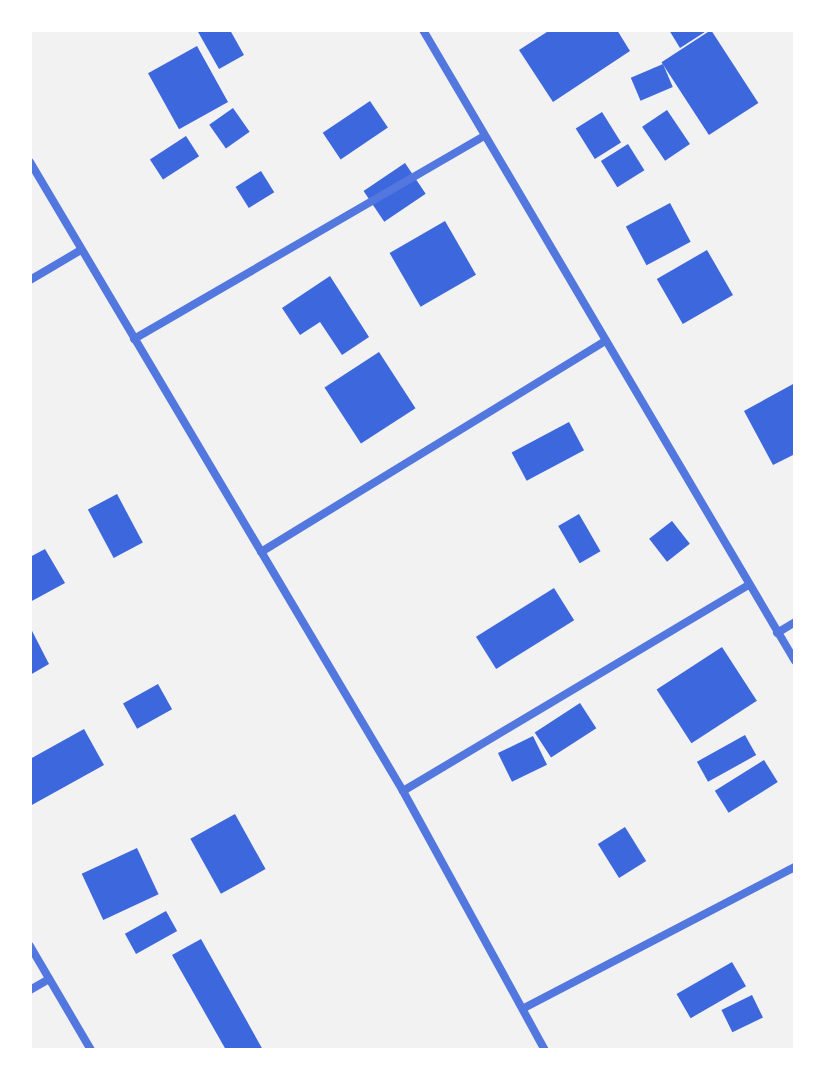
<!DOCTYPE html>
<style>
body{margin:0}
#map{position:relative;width:825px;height:1080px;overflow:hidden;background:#f2f2f2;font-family:"Sofia Sans Condensed",sans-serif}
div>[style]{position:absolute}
.building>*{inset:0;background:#3d67dc;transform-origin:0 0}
.minor>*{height:8px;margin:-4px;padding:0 4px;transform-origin:4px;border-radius:4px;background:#5277de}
span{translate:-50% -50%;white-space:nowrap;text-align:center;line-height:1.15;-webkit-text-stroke:8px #fff;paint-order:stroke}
.frame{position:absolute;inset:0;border:32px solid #fff;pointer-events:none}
</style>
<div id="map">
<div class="building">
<div style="clip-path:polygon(197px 30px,230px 30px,244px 55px,219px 69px)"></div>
<div style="clip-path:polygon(550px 30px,617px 30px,630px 51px,553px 102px,519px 50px)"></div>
<div style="clip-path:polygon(669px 30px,708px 30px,680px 48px)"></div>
<div style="left:711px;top:30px;width:87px;height:59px;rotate:57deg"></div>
<div style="left:197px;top:46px;width:64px;height:56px;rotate:61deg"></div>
<div style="left:663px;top:64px;width:25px;height:35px;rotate:67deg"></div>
<div style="left:370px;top:101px;width:32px;height:57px;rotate:56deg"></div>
<div style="left:233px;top:108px;width:29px;height:29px;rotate:55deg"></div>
<div style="left:667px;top:110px;width:41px;height:30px;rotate:56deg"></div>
<div style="left:602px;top:112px;width:36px;height:31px;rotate:58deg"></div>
<div style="left:186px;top:136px;width:24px;height:43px;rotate:57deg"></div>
<div style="left:628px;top:144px;width:31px;height:32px;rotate:58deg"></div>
<div style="left:405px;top:163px;width:37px;height:50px;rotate:56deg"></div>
<div style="left:261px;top:171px;width:25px;height:30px;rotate:58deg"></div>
<div style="left:670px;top:203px;width:44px;height:50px;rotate:62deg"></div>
<div style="left:445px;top:221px;width:62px;height:64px;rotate:60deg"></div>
<div style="left:707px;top:250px;width:52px;height:58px;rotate:60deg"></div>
<div style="clip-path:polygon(330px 276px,369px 337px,342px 355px,320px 322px,300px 335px,282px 308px)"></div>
<div style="left:379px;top:352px;width:67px;height:65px;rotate:57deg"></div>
<div style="clip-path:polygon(795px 383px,795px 454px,773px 465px,744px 411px)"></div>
<div style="left:569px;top:422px;width:32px;height:65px;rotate:62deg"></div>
<div style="left:117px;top:494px;width:55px;height:33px;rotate:62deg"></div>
<div style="left:579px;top:514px;width:43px;height:24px;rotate:60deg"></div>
<div style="left:672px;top:521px;width:29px;height:29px;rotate:52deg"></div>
<div style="clip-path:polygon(45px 549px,65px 583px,30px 602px,30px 557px)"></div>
<div style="left:554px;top:588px;width:38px;height:92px;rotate:58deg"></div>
<div style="clip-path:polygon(30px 627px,49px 664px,30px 675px)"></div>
<div style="left:722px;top:647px;width:64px;height:78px;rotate:57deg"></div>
<div style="left:158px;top:684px;width:29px;height:40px;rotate:61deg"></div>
<div style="left:580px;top:703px;width:30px;height:54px;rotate:57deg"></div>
<div style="clip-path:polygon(84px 729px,104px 765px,30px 806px,30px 759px)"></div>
<div style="left:745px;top:735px;width:23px;height:55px;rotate:61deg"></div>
<div style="left:533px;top:736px;width:32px;height:39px;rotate:64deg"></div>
<div style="left:764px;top:760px;width:26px;height:58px;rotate:58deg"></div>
<div style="left:235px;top:814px;width:63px;height:51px;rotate:61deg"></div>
<div style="left:625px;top:827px;width:40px;height:32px;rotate:58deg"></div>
<div style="left:137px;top:848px;width:51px;height:61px;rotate:65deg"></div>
<div style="left:166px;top:911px;width:23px;height:47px;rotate:61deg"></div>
<div style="clip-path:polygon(201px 939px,263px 1050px,226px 1050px,172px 955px)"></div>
<div style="left:732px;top:962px;width:28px;height:64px;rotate:60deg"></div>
<div style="left:752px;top:995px;width:25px;height:34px;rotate:64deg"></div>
</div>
<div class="minor">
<div style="left:423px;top:30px;width:732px;rotate:59.48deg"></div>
<div style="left:30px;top:162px;width:731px;rotate:59.33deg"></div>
<div style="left:403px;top:791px;width:295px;rotate:61.3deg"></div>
<div style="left:30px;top:280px;width:59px;rotate:-30.5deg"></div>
<div style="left:134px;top:339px;width:403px;rotate:-30.1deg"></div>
<div style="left:261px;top:552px;width:404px;rotate:-31.5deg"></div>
<div style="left:777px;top:633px;width:21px;rotate:-31deg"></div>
<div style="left:403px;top:791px;width:402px;rotate:-30.8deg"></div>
<div style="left:30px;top:946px;width:121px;rotate:59.6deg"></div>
<div style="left:30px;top:990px;width:22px;rotate:-30deg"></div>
<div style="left:524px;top:1008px;width:305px;rotate:-27.5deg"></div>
</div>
<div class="frame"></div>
</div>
